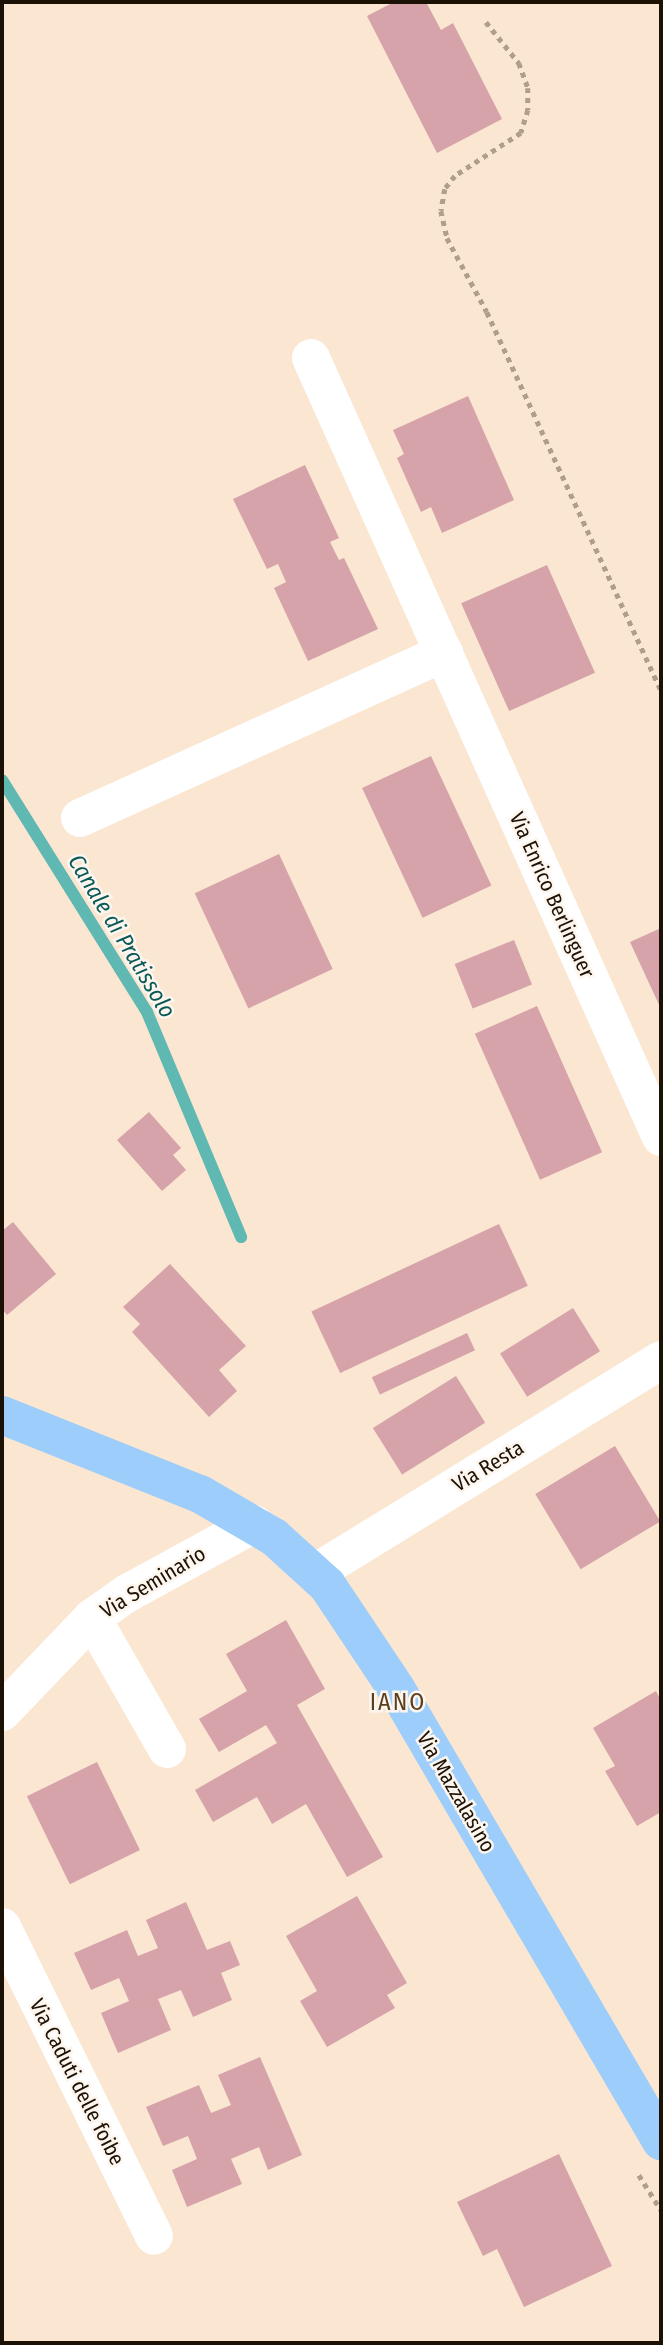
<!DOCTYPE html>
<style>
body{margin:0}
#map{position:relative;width:663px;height:2345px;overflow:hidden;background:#fae6d1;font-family:"Fira Sans Condensed",sans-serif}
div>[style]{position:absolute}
.stream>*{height:12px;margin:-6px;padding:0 6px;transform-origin:6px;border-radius:6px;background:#5fb8b2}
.building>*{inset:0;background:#d5a3a9;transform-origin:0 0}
.path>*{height:4.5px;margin-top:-2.25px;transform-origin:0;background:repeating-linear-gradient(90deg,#af9e8c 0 5px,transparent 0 10px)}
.minor>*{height:38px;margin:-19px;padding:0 19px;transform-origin:19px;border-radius:19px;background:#fff}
.major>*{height:38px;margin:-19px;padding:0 19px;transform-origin:19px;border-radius:19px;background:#9dcdfb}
span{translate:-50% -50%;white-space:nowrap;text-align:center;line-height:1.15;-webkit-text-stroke:5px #fdf6ef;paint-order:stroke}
.street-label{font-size:21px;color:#1c1105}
.water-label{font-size:23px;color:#095956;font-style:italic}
.quarter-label{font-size:24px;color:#5b4020;letter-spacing:2px}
.frame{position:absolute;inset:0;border:4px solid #1c1105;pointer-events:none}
</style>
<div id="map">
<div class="stream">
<div style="left:2px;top:780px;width:274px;rotate:58deg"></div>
<div style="left:147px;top:1012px;width:244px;rotate:67.3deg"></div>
</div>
<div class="building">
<div style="clip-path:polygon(394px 2px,426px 2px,441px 30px,453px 23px,502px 119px,437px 153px,367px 16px)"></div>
<div style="clip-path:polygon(468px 396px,514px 500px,442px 533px,431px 507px,421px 512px,397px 458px,404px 454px,393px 430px)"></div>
<div style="clip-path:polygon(305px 465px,339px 538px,330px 542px,339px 560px,344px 558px,378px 629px,308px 661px,274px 588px,286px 582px,278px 564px,267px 569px,233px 499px)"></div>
<div style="left:547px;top:565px;width:118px;height:94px;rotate:66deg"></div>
<div style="left:431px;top:756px;width:143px;height:76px;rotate:65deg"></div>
<div style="left:279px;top:854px;width:127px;height:93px;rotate:65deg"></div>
<div style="clip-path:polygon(661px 928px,661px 1009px,630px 942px)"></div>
<div style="left:514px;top:940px;width:48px;height:64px;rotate:68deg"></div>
<div style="left:537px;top:1006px;width:160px;height:68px;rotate:66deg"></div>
<div style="clip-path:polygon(149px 1112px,181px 1148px,173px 1155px,186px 1170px,162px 1191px,117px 1140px)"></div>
<div style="clip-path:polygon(13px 1222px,56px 1274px,7px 1315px,2px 1309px,2px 1231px)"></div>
<div style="left:499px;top:1224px;width:68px;height:207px;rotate:65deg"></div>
<div style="clip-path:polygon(170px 1264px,246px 1346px,219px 1370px,237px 1391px,209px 1417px,132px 1332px,140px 1324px,123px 1307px)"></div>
<div style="left:573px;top:1308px;width:51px;height:86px;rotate:58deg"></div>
<div style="left:467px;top:1333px;width:19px;height:105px;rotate:65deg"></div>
<div style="left:456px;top:1376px;width:55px;height:98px;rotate:58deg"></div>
<div style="left:615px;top:1446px;width:88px;height:93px;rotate:59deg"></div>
<div style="clip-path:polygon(286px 1620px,325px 1689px,297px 1705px,383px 1857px,347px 1877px,306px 1804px,272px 1824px,257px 1797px,213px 1822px,195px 1790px,277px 1743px,266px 1725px,219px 1752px,199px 1719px,247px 1691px,226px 1654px)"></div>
<div style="clip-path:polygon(656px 1691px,661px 1701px,661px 1812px,637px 1826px,605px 1771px,615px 1766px,593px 1728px)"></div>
<div style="left:97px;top:1762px;width:98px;height:78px;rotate:64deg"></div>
<div style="clip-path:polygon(357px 1896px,407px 1983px,387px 1995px,395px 2008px,327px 2047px,300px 2001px,317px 1991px,286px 1936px)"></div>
<div style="clip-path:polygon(186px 1902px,207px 1950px,230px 1941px,240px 1965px,221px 1973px,232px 2000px,193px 2017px,181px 1990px,158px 1999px,171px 2030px,118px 2053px,101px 2013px,129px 2001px,119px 1978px,91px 1990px,74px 1953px,127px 1930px,138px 1956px,158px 1948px,146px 1920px)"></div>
<div style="clip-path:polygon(260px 2057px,302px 2155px,268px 2170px,259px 2147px,231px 2159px,242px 2184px,187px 2207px,172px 2170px,197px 2159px,188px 2136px,163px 2146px,146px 2107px,199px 2085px,211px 2113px,231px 2105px,218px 2075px)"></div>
<div style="clip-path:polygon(559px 2154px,612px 2266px,524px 2307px,497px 2249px,483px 2256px,457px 2202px)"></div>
</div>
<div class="path">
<div style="left:486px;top:22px;width:53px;rotate:51.2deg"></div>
<div style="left:519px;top:63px;width:27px;rotate:70deg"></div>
<div style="left:528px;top:88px;width:22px;rotate:90deg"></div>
<div style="left:528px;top:110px;width:24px;rotate:107deg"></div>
<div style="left:521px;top:133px;width:79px;rotate:146.9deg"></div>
<div style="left:455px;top:176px;width:16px;rotate:128deg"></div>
<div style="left:445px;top:189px;width:22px;rotate:100deg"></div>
<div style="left:441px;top:211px;width:28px;rotate:77deg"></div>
<div style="left:447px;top:238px;width:84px;rotate:61.6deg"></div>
<div style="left:487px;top:312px;width:417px;rotate:65.3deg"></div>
<div style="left:639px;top:2175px;width:41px;rotate:57.8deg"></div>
</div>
<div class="minor">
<div style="left:311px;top:358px;width:854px;rotate:65.81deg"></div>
<div style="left:80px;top:818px;width:400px;rotate:-24.4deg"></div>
<div style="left:315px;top:1573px;width:406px;rotate:-31.6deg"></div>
<div style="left:92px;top:1618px;width:151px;rotate:60.2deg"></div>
<div style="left:2px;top:1712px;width:130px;rotate:-46.2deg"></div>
<div style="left:92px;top:1618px;width:42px;rotate:-35.2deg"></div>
<div style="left:126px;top:1594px;width:146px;rotate:-28.7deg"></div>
<div style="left:2px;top:1927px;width:344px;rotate:63.8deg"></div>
</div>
<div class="major">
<div style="left:2px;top:1415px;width:213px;rotate:21.8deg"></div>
<div style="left:200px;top:1494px;width:86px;rotate:30.2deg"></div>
<div style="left:274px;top:1537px;width:72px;rotate:42.2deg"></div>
<div style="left:327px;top:1585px;width:126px;rotate:56.3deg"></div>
<div style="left:397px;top:1690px;width:523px;rotate:59.66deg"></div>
</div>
<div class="street-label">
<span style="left:552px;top:895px;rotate:66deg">Via Enrico Berlinguer</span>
<span style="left:488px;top:1466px;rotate:-31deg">Via Resta</span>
<span style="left:153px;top:1582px;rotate:-31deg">Via Seminario</span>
<span style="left:456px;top:1792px;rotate:60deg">Via Mazzalasino</span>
<span style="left:77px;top:2082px;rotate:63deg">Via Caduti delle foibe</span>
</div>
<div class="water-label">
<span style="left:122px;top:936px;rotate:59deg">Canale di Pratissolo</span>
</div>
<div class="quarter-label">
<span style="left:398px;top:1703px">IANO</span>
</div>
<div class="frame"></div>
</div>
